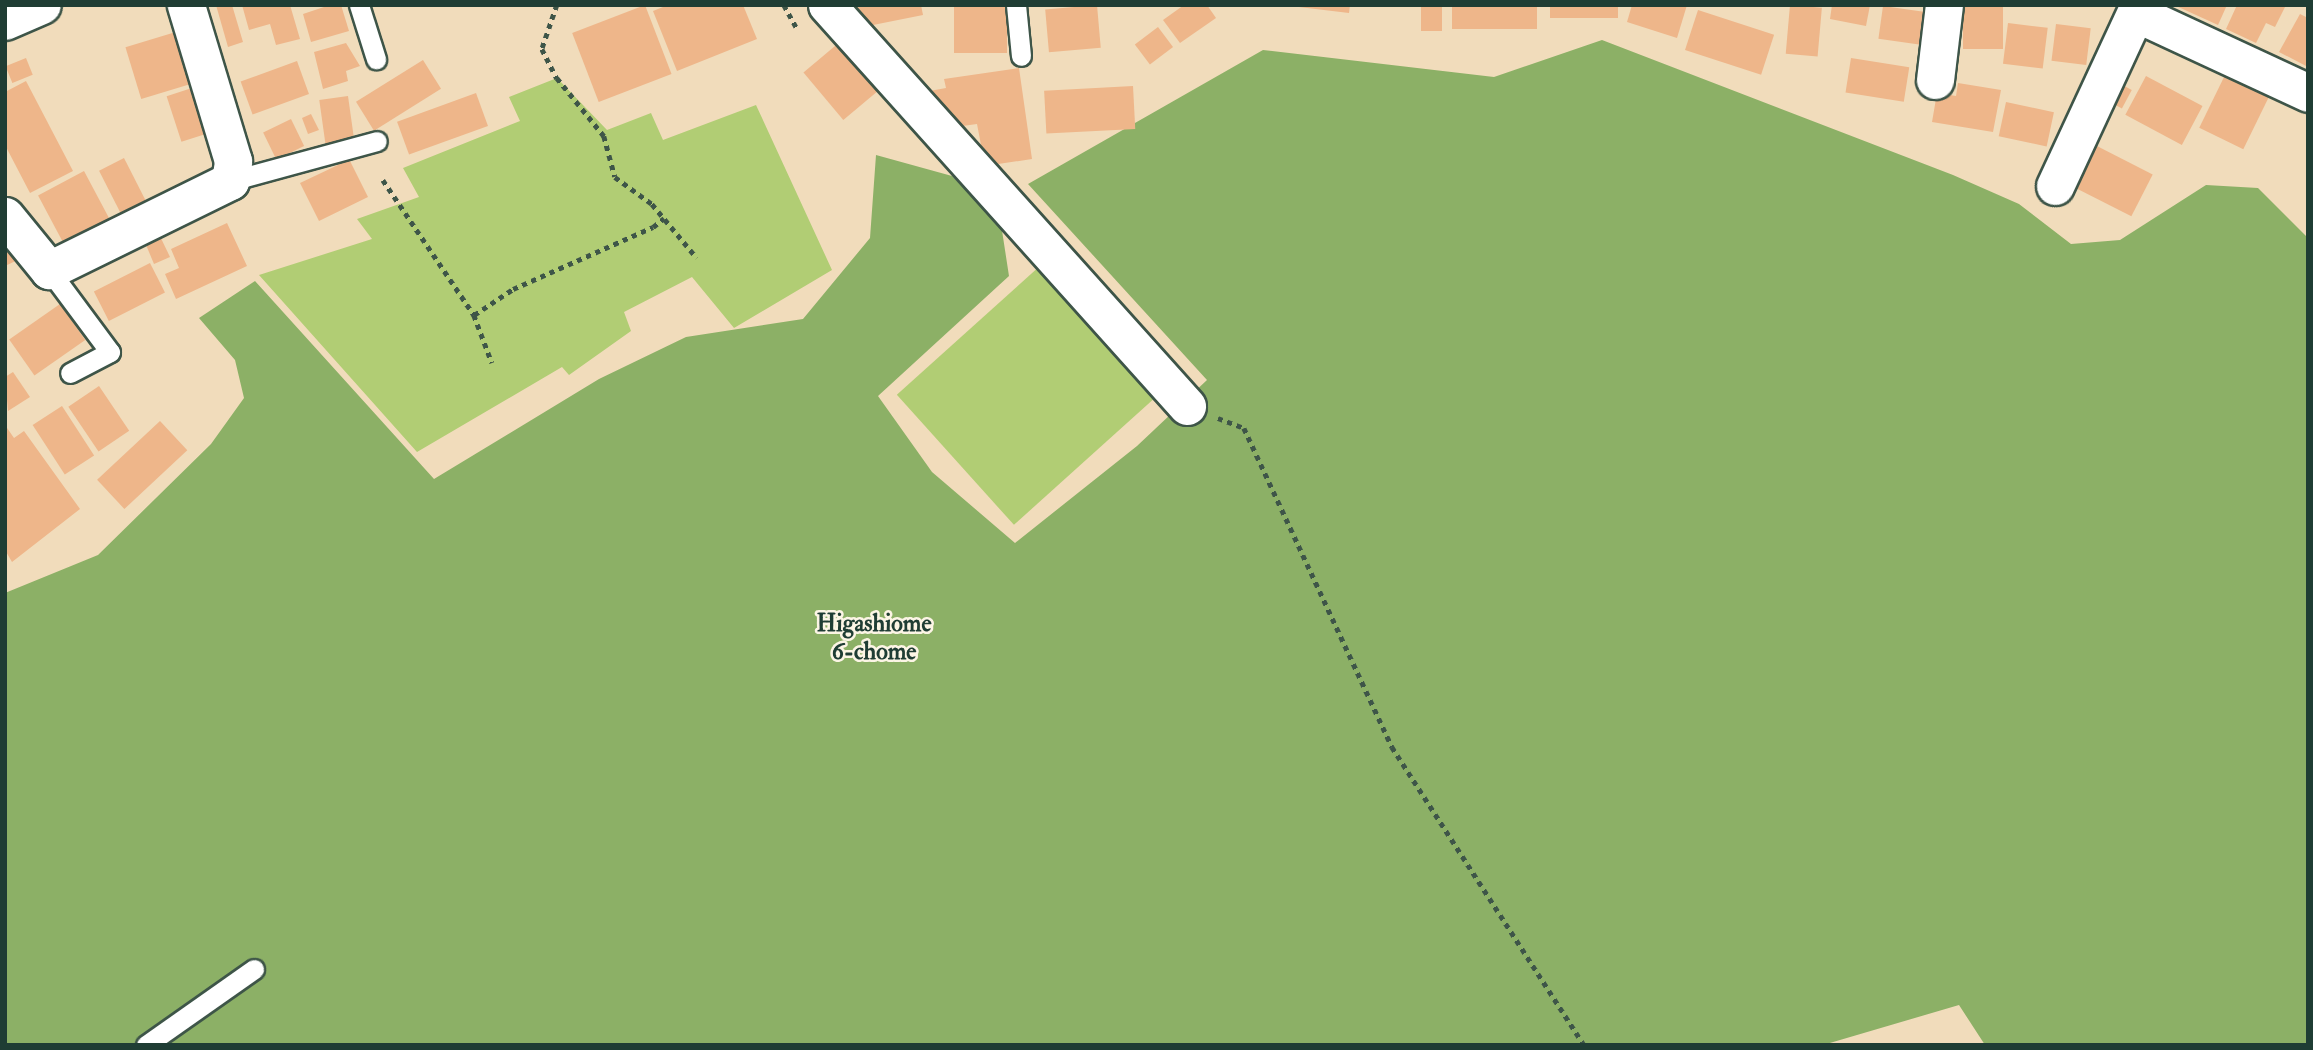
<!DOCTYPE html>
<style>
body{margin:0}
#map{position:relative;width:2313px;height:1050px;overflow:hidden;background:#f1dcbb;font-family:"IM FELL Double Pica",serif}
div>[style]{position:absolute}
.green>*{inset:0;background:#b1cd74;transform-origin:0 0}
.forest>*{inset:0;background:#8cb066}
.building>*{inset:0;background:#eeb68a;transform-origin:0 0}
.path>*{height:4.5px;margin-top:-2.25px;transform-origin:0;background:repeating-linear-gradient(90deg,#3e5548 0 5px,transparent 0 10px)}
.roads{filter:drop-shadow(2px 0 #3e5548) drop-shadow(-2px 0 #3e5548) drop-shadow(0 2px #3e5548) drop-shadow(0 -2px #3e5548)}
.service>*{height:19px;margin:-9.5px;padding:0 9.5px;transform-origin:9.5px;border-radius:9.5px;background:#fff}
.minor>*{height:37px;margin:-18.5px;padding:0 18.5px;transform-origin:18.5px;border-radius:18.5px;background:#fff}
.tertiary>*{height:38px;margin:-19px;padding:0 19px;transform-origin:19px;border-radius:19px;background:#fff}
span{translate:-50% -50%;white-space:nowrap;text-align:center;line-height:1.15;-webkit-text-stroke:5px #fcf5e5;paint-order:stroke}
.neighbourhood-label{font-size:24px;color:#1f3d34;font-weight:700}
.frame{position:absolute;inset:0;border:7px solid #1f3d34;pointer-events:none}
</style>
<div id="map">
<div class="green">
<div style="clip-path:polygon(557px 78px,607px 130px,651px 113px,663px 140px,756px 105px,832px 270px,734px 328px,692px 277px,624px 312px,631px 331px,569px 375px,562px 367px,417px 452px,259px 275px,372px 239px,357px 219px,419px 197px,403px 168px,520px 121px,509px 97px)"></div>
<div style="left:1041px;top:265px;width:175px;height:194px;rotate:48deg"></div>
</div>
<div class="forest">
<div style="clip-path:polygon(1602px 40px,1953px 175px,2019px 204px,2071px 244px,2120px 240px,2206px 185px,2258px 188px,2308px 238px,2308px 1045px,1985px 1045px,1959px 1005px,1823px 1045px,5px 1045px,5px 593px,98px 555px,211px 444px,244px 398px,235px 360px,199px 318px,255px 281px,434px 479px,599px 379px,686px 337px,803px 319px,870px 238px,876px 155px,952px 176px,1001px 224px,1009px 276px,878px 396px,932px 472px,1015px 543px,1137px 446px,1207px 380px,1028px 184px,1263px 50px,1494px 77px)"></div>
</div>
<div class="building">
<div style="clip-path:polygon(216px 5px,232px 5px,243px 42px,228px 47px)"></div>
<div style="clip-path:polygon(242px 5px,290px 5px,300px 39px,276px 45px,270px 24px,249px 30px)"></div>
<div style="clip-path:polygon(330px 5px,341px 5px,349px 31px,311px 42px,303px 14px)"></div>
<div style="left:645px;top:5px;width:74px;height:78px;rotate:69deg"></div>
<div style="clip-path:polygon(668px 5px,743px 5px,757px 39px,677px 71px,653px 11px)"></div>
<div style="clip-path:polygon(847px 5px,921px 5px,923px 15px,853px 29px)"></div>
<div style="left:954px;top:5px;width:53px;height:48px"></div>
<div style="left:1097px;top:5px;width:43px;height:52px;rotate:85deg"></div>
<div style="clip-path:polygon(1184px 5px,1207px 5px,1216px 18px,1180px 43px,1163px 20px)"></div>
<div style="clip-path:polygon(1282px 5px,1350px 5px,1349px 13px)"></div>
<div style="left:1421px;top:5px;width:21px;height:26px"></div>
<div style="left:1452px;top:5px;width:85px;height:24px"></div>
<div style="left:1550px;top:5px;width:68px;height:13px"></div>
<div style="clip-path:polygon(1632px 5px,1687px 5px,1677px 38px,1627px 22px)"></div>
<div style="left:1790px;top:5px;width:32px;height:49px;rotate:5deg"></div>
<div style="clip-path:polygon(1832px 5px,1870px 5px,1866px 26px,1830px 19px)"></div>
<div style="left:1963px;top:5px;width:40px;height:44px"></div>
<div style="clip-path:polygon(2174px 5px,2227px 5px,2218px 25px)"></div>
<div style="clip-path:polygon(2237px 5px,2286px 5px,2275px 27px,2266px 23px,2256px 43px,2226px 29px)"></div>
<div style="left:1883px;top:6px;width:41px;height:33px;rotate:8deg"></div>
<div style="left:1698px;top:10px;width:80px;height:42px;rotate:18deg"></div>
<div style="clip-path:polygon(2300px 14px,2308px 18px,2308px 67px,2279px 52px)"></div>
<div style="left:2008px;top:23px;width:40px;height:41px;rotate:7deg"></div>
<div style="left:2056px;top:24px;width:35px;height:37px;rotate:7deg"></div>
<div style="left:1158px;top:27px;width:25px;height:29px;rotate:53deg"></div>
<div style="left:179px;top:31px;width:54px;height:56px;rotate:73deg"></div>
<div style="left:841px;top:41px;width:62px;height:49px;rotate:50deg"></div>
<div style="clip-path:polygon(346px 43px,360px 66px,346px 71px,348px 81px,323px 89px,314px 52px)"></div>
<div style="left:26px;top:58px;width:18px;height:22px;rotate:68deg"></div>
<div style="left:1851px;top:58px;width:59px;height:35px;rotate:9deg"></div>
<div style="left:423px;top:60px;width:34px;height:79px;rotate:58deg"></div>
<div style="left:297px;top:61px;width:35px;height:60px;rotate:70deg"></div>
<div style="clip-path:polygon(1019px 68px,1032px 159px,985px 166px,977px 124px,948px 128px,924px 92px,946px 88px,944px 79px)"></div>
<div style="left:2226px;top:73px;width:49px;height:61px;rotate:26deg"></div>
<div style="left:2146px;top:76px;width:64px;height:44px;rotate:28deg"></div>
<div style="clip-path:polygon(26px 81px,73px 171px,30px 193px,5px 145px,5px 92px)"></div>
<div style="left:2115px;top:81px;width:19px;height:21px;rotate:28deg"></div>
<div style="clip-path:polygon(1958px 83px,2001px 90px,1993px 132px,1932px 122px,1937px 93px,1956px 96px)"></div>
<div style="left:198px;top:86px;width:48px;height:33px;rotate:72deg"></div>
<div style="left:1133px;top:86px;width:43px;height:89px;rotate:87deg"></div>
<div style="left:476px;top:93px;width:35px;height:84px;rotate:70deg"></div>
<div style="left:348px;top:96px;width:44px;height:29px;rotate:82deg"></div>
<div style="left:2006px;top:102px;width:49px;height:35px;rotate:12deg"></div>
<div style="clip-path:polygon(311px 114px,319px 130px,308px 134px,302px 118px)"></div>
<div style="left:291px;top:119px;width:30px;height:31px;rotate:64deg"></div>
<div style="left:2093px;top:144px;width:67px;height:47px;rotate:27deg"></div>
<div style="clip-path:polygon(345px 151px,368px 197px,319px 221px,300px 183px,338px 165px,334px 157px)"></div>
<div style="left:124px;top:158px;width:58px;height:28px;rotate:63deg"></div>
<div style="left:84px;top:171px;width:66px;height:52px;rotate:62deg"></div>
<div style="clip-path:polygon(227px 223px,247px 266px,176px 299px,165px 274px,179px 268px,171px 249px)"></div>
<div style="clip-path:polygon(5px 229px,24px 257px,5px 266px)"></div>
<div style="clip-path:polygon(158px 232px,170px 257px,154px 264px,144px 240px)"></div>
<div style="left:150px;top:263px;width:33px;height:63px;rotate:63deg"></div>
<div style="left:60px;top:304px;width:44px;height:62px;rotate:55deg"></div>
<div style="clip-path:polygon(13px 372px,30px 397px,8px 411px,5px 377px)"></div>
<div style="left:99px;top:386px;width:54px;height:37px;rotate:56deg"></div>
<div style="left:62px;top:406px;width:59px;height:35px;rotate:57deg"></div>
<div style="left:160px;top:421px;width:40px;height:86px;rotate:47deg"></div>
<div style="clip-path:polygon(5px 425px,14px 438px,24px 431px,80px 509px,12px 562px,5px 550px)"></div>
</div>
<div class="path">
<div style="left:557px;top:5px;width:46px;rotate:108.8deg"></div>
<div style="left:542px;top:49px;width:33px;rotate:63deg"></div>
<div style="left:557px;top:78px;width:75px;rotate:51deg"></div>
<div style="left:604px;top:136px;width:42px;rotate:75deg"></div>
<div style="left:615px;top:177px;width:46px;rotate:36.1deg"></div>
<div style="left:652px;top:204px;width:70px;rotate:50.2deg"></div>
<div style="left:784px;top:5px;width:26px;rotate:61deg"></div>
<div style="left:383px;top:180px;width:163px;rotate:56deg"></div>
<div style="left:474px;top:315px;width:51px;rotate:69.4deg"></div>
<div style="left:474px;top:315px;width:47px;rotate:-33.7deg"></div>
<div style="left:513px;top:289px;width:153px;rotate:-23.9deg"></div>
<div style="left:653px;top:227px;width:14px;rotate:-39deg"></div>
<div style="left:1218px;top:418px;width:28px;rotate:21deg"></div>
<div style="left:1244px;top:428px;width:352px;rotate:65.1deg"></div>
<div style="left:1392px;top:747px;width:354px;rotate:57.2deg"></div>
</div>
<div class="roads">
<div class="service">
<div style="left:359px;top:5px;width:57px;rotate:72.5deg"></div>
<div style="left:1016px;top:5px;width:51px;rotate:84.4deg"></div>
<div style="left:230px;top:181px;width:152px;rotate:-15.2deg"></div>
<div style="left:49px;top:270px;width:102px;rotate:53.4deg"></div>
<div style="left:110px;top:352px;width:45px;rotate:152.3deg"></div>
<div style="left:146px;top:1045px;width:132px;rotate:-35.1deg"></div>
</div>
<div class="minor">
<div style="left:827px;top:5px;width:539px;rotate:48.08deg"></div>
<div style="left:2136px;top:13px;width:190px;rotate:24.9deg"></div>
<div style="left:1935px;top:80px;width:76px;rotate:-83.2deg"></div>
<div style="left:2055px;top:186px;width:200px;rotate:-65.1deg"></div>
<div style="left:5px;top:216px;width:70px;rotate:50.8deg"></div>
<div style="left:49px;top:270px;width:202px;rotate:-26.2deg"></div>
<div style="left:230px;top:181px;width:20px;rotate:-81deg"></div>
<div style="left:233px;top:161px;width:163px;rotate:-106.8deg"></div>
</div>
<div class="tertiary">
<div style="left:5px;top:21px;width:40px;rotate:-23.4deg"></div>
</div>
</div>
<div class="neighbourhood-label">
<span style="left:874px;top:638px">Higashiome<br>6-chome</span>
</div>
<div class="frame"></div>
</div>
